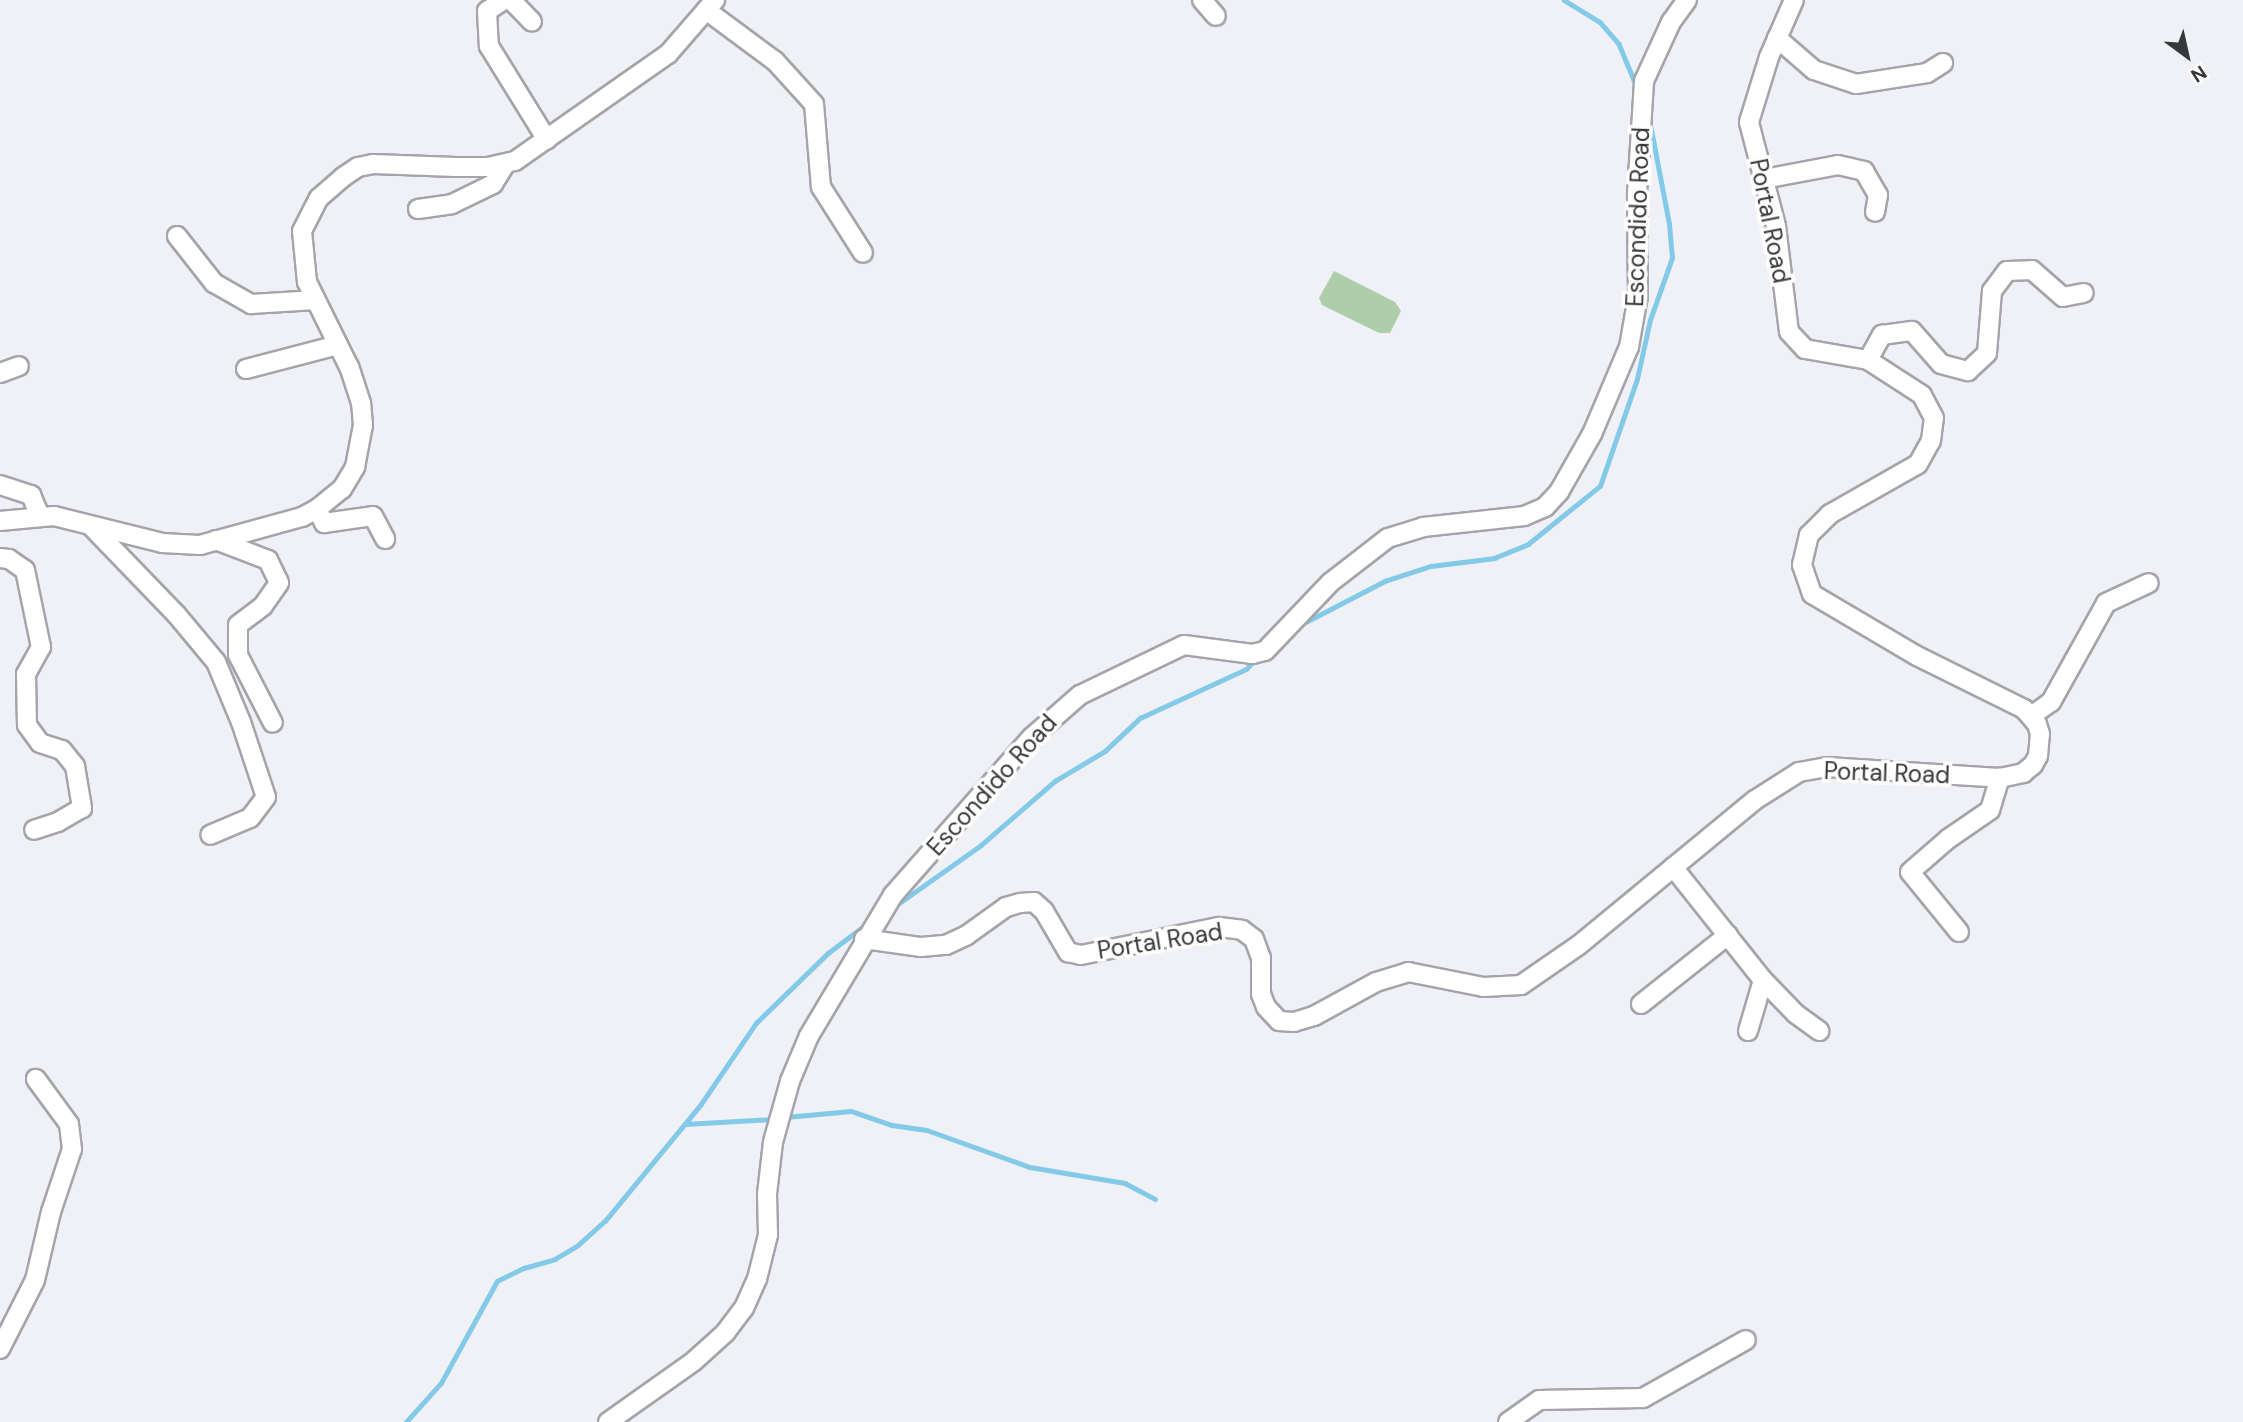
<!DOCTYPE html>
<style>
body{margin:0}
#map{position:relative;width:2243px;height:1422px;overflow:hidden;background:#f0f1f6;font-family:"DM Sans",sans-serif}
div>[style]{position:absolute}
.green>*{inset:0;background:#aecea9}
.stream>*{height:4.5px;margin:-2.25px;padding:0 2.25px;transform-origin:2.25px;border-radius:2.25px;background:#83c9e8}
.roads{filter:drop-shadow(2px 0 #a4a4aa) drop-shadow(-2px 0 #a4a4aa) drop-shadow(0 2px #a4a4aa) drop-shadow(0 -2px #a4a4aa)}
.minor>*{height:18px;margin:-9px;padding:0 9px;transform-origin:9px;border-radius:9px;background:#fff}
span{translate:-50% -50%;white-space:nowrap;text-align:center;line-height:1.15;-webkit-text-stroke:7px #fefefe;paint-order:stroke}
.street-label{font-size:24px;color:#363739}
.north{position:absolute;left:2152px;top:21px;width:70px;height:70px;-webkit-text-stroke:5px #fefefe;paint-order:stroke;rotate:147deg;font-size:19px;font-weight:700;line-height:28px;text-align:center;color:#363739}
.north::after{content:'';display:block;margin:auto;width:24px;height:32px;background:#363739;clip-path:polygon(50% 0,100% 100%,50% 72%,0 100%)}
</style>
<div id="map">
<div class="green">
<div style="clip-path:polygon(1334px 271px,1395px 302px,1401px 311px,1390px 333px,1379px 333px,1322px 305px,1319px 298px)"></div>
</div>
<div class="stream">
<div style="left:1564px;top:0;width:42px;rotate:31.4deg"></div>
<div style="left:1600px;top:22px;width:29px;rotate:49deg"></div>
<div style="left:1619px;top:44px;width:47px;rotate:67.3deg"></div>
<div style="left:1300px;top:625px;width:96px;rotate:-27.4deg"></div>
<div style="left:1385px;top:581px;width:48px;rotate:-18.1deg"></div>
<div style="left:1431px;top:566px;width:64px;rotate:-7.2deg"></div>
<div style="left:1494px;top:558px;width:37px;rotate:-22deg"></div>
<div style="left:1528px;top:544px;width:92px;rotate:-38.9deg"></div>
<div style="left:1600px;top:486px;width:113px;rotate:-70.9deg"></div>
<div style="left:1637px;top:379px;width:60px;rotate:-77.6deg"></div>
<div style="left:1650px;top:320px;width:66px;rotate:-70.5deg"></div>
<div style="left:1672px;top:258px;width:34px;rotate:-95deg"></div>
<div style="left:1669px;top:224px;width:112px;rotate:-100.8deg"></div>
<div style="left:895px;top:906px;width:105px;rotate:-35.3deg"></div>
<div style="left:981px;top:845px;width:98px;rotate:-40.9deg"></div>
<div style="left:1055px;top:781px;width:58px;rotate:-31deg"></div>
<div style="left:1105px;top:751px;width:48px;rotate:-43.3deg"></div>
<div style="left:1140px;top:718px;width:117px;rotate:-24.8deg"></div>
<div style="left:1246px;top:669px;width:13px;rotate:-45deg"></div>
<div style="left:786px;top:1117px;width:65px;rotate:-5.3deg"></div>
<div style="left:851px;top:1111px;width:43px;rotate:18.9deg"></div>
<div style="left:892px;top:1125px;width:35px;rotate:8deg"></div>
<div style="left:927px;top:1130px;width:109px;rotate:19.8deg"></div>
<div style="left:1030px;top:1167px;width:96px;rotate:9.6deg"></div>
<div style="left:1125px;top:1183px;width:34px;rotate:28deg"></div>
<div style="left:685px;top:1124px;width:89px;rotate:-3.2deg"></div>
<div style="left:406px;top:1422px;width:52px;rotate:-48.1deg"></div>
<div style="left:441px;top:1383px;width:116px;rotate:-61.2deg"></div>
<div style="left:497px;top:1281px;width:30px;rotate:-26deg"></div>
<div style="left:524px;top:1268px;width:32px;rotate:-16deg"></div>
<div style="left:555px;top:1259px;width:27px;rotate:-31deg"></div>
<div style="left:578px;top:1245px;width:36px;rotate:-42deg"></div>
<div style="left:605px;top:1221px;width:151px;rotate:-50.6deg"></div>
<div style="left:701px;top:1104px;width:98px;rotate:-55.8deg"></div>
<div style="left:756px;top:1023px;width:100px;rotate:-44.2deg"></div>
<div style="left:828px;top:953px;width:51px;rotate:-37.1deg"></div>
</div>
<div class="roads">
<div class="minor">
<div style="left:504px;top:0;width:20px;rotate:147deg"></div>
<div style="left:487px;top:11px;width:35px;rotate:87deg"></div>
<div style="left:489px;top:46px;width:110px;rotate:58.3deg"></div>
<div style="left:511px;top:0;width:30px;rotate:46deg"></div>
<div style="left:1202px;top:0;width:21px;rotate:49deg"></div>
<div style="left:706px;top:10px;width:86px;rotate:36.5deg"></div>
<div style="left:775px;top:61px;width:58px;rotate:47.8deg"></div>
<div style="left:814px;top:104px;width:83px;rotate:85.2deg"></div>
<div style="left:821px;top:187px;width:78px;rotate:57.5deg"></div>
<div style="left:1777px;top:38px;width:49px;rotate:40.9deg"></div>
<div style="left:1814px;top:70px;width:44px;rotate:18.4deg"></div>
<div style="left:1856px;top:84px;width:72px;rotate:-8.8deg"></div>
<div style="left:1927px;top:73px;width:19px;rotate:-32deg"></div>
<div style="left:1764px;top:179px;width:75px;rotate:-10.7deg"></div>
<div style="left:1838px;top:165px;width:27px;rotate:13deg"></div>
<div style="left:1864px;top:171px;width:28px;rotate:60deg"></div>
<div style="left:1878px;top:195px;width:17px;rotate:100deg"></div>
<div style="left:418px;top:209px;width:34px;rotate:-8deg"></div>
<div style="left:452px;top:204px;width:46px;rotate:-26deg"></div>
<div style="left:493px;top:184px;width:22px;rotate:-58deg"></div>
<div style="left:177px;top:236px;width:60px;rotate:51.8deg"></div>
<div style="left:214px;top:283px;width:43px;rotate:29.6deg"></div>
<div style="left:251px;top:304px;width:65px;rotate:-3.5deg"></div>
<div style="left:1868px;top:360px;width:29px;rotate:-61deg"></div>
<div style="left:1882px;top:335px;width:30px;rotate:-8deg"></div>
<div style="left:1912px;top:331px;width:44px;rotate:48.7deg"></div>
<div style="left:1941px;top:364px;width:28px;rotate:15deg"></div>
<div style="left:1968px;top:371px;width:26px;rotate:-43deg"></div>
<div style="left:1987px;top:353px;width:62px;rotate:-85.4deg"></div>
<div style="left:1992px;top:291px;width:25px;rotate:-53deg"></div>
<div style="left:2007px;top:271px;width:25px;rotate:-2deg"></div>
<div style="left:2032px;top:270px;width:41px;rotate:41.1deg"></div>
<div style="left:2063px;top:297px;width:21px;rotate:-11deg"></div>
<div style="left:246px;top:369px;width:95px;rotate:-14.6deg"></div>
<div style="left:0;top:373px;width:20px;rotate:-20deg"></div>
<div style="left:0;top:485px;width:33px;rotate:18deg"></div>
<div style="left:31px;top:495px;width:23px;rotate:67deg"></div>
<div style="left:317px;top:509px;width:16px;rotate:63deg"></div>
<div style="left:324px;top:523px;width:49px;rotate:-8.1deg"></div>
<div style="left:373px;top:516px;width:26px;rotate:62deg"></div>
<div style="left:0;top:521px;width:54px;rotate:-5.3deg"></div>
<div style="left:54px;top:516px;width:111px;rotate:14deg"></div>
<div style="left:162px;top:543px;width:38px;rotate:3deg"></div>
<div style="left:200px;top:545px;width:106px;rotate:-15.4deg"></div>
<div style="left:302px;top:517px;width:17px;rotate:-28deg"></div>
<div style="left:317px;top:509px;width:32px;rotate:-39deg"></div>
<div style="left:342px;top:489px;width:26px;rotate:-59deg"></div>
<div style="left:355px;top:467px;width:43px;rotate:-79.2deg"></div>
<div style="left:363px;top:425px;width:22px;rotate:-95deg"></div>
<div style="left:361px;top:403px;width:38px;rotate:-108deg"></div>
<div style="left:349px;top:367px;width:95px;rotate:-116.3deg"></div>
<div style="left:307px;top:282px;width:51px;rotate:-95.6deg"></div>
<div style="left:302px;top:231px;width:37px;rotate:-63deg"></div>
<div style="left:319px;top:198px;width:32px;rotate:-41deg"></div>
<div style="left:343px;top:177px;width:18px;rotate:-34deg"></div>
<div style="left:358px;top:167px;width:15px;rotate:-11deg"></div>
<div style="left:373px;top:164px;width:83px;rotate:2.1deg"></div>
<div style="left:456px;top:167px;width:32px"></div>
<div style="left:488px;top:167px;width:28px;rotate:-13deg"></div>
<div style="left:515px;top:161px;width:187px;rotate:-35deg"></div>
<div style="left:668px;top:54px;width:72px;rotate:-49deg"></div>
<div style="left:90px;top:525px;width:124px;rotate:46deg"></div>
<div style="left:176px;top:614px;width:62px;rotate:50.2deg"></div>
<div style="left:216px;top:662px;width:65px;rotate:67.4deg"></div>
<div style="left:241px;top:722px;width:79px;rotate:71.6deg"></div>
<div style="left:266px;top:797px;width:26px;rotate:127deg"></div>
<div style="left:250px;top:818px;width:43px;rotate:157deg"></div>
<div style="left:216px;top:540px;width:56px;rotate:21deg"></div>
<div style="left:268px;top:560px;width:25px;rotate:64deg"></div>
<div style="left:279px;top:583px;width:28px;rotate:125deg"></div>
<div style="left:263px;top:606px;width:31px;rotate:143deg"></div>
<div style="left:238px;top:625px;width:30px;rotate:90deg"></div>
<div style="left:238px;top:655px;width:76px;rotate:62.8deg"></div>
<div style="left:0;top:558px;width:9px;rotate:6deg"></div>
<div style="left:9px;top:559px;width:19px;rotate:35deg"></div>
<div style="left:25px;top:570px;width:79px;rotate:78.3deg"></div>
<div style="left:41px;top:647px;width:31px;rotate:119deg"></div>
<div style="left:26px;top:674px;width:51px;rotate:88.9deg"></div>
<div style="left:27px;top:725px;width:22px;rotate:54deg"></div>
<div style="left:40px;top:743px;width:23px;rotate:18deg"></div>
<div style="left:62px;top:750px;width:21px;rotate:51deg"></div>
<div style="left:75px;top:766px;width:43px;rotate:80.5deg"></div>
<div style="left:82px;top:808px;width:28px;rotate:150deg"></div>
<div style="left:58px;top:822px;width:25px;rotate:162deg"></div>
<div style="left:2031px;top:716px;width:24px;rotate:-35deg"></div>
<div style="left:2051px;top:702px;width:113px;rotate:-60.9deg"></div>
<div style="left:2106px;top:603px;width:47px;rotate:-24.9deg"></div>
<div style="left:1673px;top:867px;width:144px;rotate:51.5deg"></div>
<div style="left:1763px;top:980px;width:47px;rotate:45.9deg"></div>
<div style="left:1796px;top:1014px;width:29px;rotate:36deg"></div>
<div style="left:1959px;top:932px;width:77px;rotate:-129.2deg"></div>
<div style="left:1910px;top:872px;width:50px;rotate:-41deg"></div>
<div style="left:1948px;top:839px;width:51px;rotate:-34.6deg"></div>
<div style="left:1990px;top:810px;width:34px;rotate:-73deg"></div>
<div style="left:864px;top:939px;width:58px;rotate:8deg"></div>
<div style="left:921px;top:947px;width:25px;rotate:-5deg"></div>
<div style="left:946px;top:945px;width:23px;rotate:-25deg"></div>
<div style="left:967px;top:935px;width:48px;rotate:-35.7deg"></div>
<div style="left:1006px;top:907px;width:15px;rotate:-16deg"></div>
<div style="left:1020px;top:903px;width:14px;rotate:-4deg"></div>
<div style="left:1034px;top:902px;width:13px;rotate:42deg"></div>
<div style="left:1044px;top:911px;width:48px;rotate:59.7deg"></div>
<div style="left:1068px;top:952px;width:13px;rotate:13deg"></div>
<div style="left:1081px;top:955px;width:141px;rotate:-11.5deg"></div>
<div style="left:1219px;top:927px;width:23px;rotate:7deg"></div>
<div style="left:1242px;top:930px;width:15px;rotate:37deg"></div>
<div style="left:1254px;top:939px;width:20px;rotate:70deg"></div>
<div style="left:1261px;top:958px;width:36px;rotate:90deg"></div>
<div style="left:1261px;top:994px;width:14px;rotate:69deg"></div>
<div style="left:1266px;top:1007px;width:19px;rotate:47deg"></div>
<div style="left:1279px;top:1021px;width:15px;rotate:4deg"></div>
<div style="left:1294px;top:1022px;width:21px;rotate:-17deg"></div>
<div style="left:1314px;top:1016px;width:71px;rotate:-28.7deg"></div>
<div style="left:1376px;top:982px;width:34px;rotate:-17deg"></div>
<div style="left:1408px;top:972px;width:77px;rotate:11.2deg"></div>
<div style="left:1484px;top:987px;width:37px;rotate:-3deg"></div>
<div style="left:1521px;top:985px;width:70px;rotate:-34.6deg"></div>
<div style="left:1579px;top:945px;width:228px;rotate:-39.5deg"></div>
<div style="left:1755px;top:800px;width:52px;rotate:-32.5deg"></div>
<div style="left:1799px;top:772px;width:28px;rotate:-10deg"></div>
<div style="left:1827px;top:767px;width:173px;rotate:3.6deg"></div>
<div style="left:2000px;top:778px;width:24px;rotate:-12deg"></div>
<div style="left:2023px;top:773px;width:13px;rotate:-39deg"></div>
<div style="left:2033px;top:765px;width:10px;rotate:-61deg"></div>
<div style="left:2038px;top:756px;width:22px;rotate:-85deg"></div>
<div style="left:2040px;top:734px;width:10px;rotate:-107deg"></div>
<div style="left:2037px;top:724px;width:20px;rotate:-131deg"></div>
<div style="left:2024px;top:709px;width:119px;rotate:-153.6deg"></div>
<div style="left:1917px;top:656px;width:122px;rotate:-149.4deg"></div>
<div style="left:1812px;top:594px;width:31px;rotate:-109deg"></div>
<div style="left:1802px;top:565px;width:31px;rotate:-77deg"></div>
<div style="left:1809px;top:535px;width:30px;rotate:-45deg"></div>
<div style="left:1830px;top:514px;width:101px;rotate:-29.6deg"></div>
<div style="left:1918px;top:464px;width:26px;rotate:-61deg"></div>
<div style="left:1931px;top:441px;width:23px;rotate:-83deg"></div>
<div style="left:1934px;top:418px;width:26px;rotate:-118deg"></div>
<div style="left:1922px;top:395px;width:64px;rotate:-147.1deg"></div>
<div style="left:1868px;top:360px;width:64px;rotate:-170.1deg"></div>
<div style="left:1805px;top:349px;width:23px;rotate:-133deg"></div>
<div style="left:1789px;top:332px;width:107px;rotate:-97deg"></div>
<div style="left:1776px;top:226px;width:107px;rotate:-104.6deg"></div>
<div style="left:1749px;top:122px;width:68px;rotate:-72.9deg"></div>
<div style="left:1769px;top:57px;width:62px;rotate:-66.3deg"></div>
<div style="left:1641px;top:1004px;width:111px;rotate:-38.4deg"></div>
<div style="left:1748px;top:1031px;width:53px;rotate:-73.6deg"></div>
<div style="left:0;top:1349px;width:77px;rotate:-63.1deg"></div>
<div style="left:35px;top:1280px;width:70px;rotate:-76.8deg"></div>
<div style="left:51px;top:1212px;width:66px;rotate:-71.6deg"></div>
<div style="left:72px;top:1149px;width:25px;rotate:-97deg"></div>
<div style="left:69px;top:1124px;width:56px;rotate:-126.3deg"></div>
<div style="left:608px;top:1422px;width:105px;rotate:-35.3deg"></div>
<div style="left:694px;top:1361px;width:42px;rotate:-42.1deg"></div>
<div style="left:725px;top:1333px;width:31px;rotate:-53deg"></div>
<div style="left:744px;top:1308px;width:32px;rotate:-66deg"></div>
<div style="left:757px;top:1279px;width:45px;rotate:-76deg"></div>
<div style="left:768px;top:1235px;width:41px;rotate:-91.4deg"></div>
<div style="left:767px;top:1194px;width:52px;rotate:-83.4deg"></div>
<div style="left:773px;top:1142px;width:63px;rotate:-74.4deg"></div>
<div style="left:790px;top:1081px;width:49px;rotate:-67.1deg"></div>
<div style="left:809px;top:1036px;width:164px;rotate:-59.2deg"></div>
<div style="left:893px;top:895px;width:210px;rotate:-48.7deg"></div>
<div style="left:1032px;top:737px;width:64px;rotate:-41.2deg"></div>
<div style="left:1080px;top:695px;width:115px;rotate:-25.7deg"></div>
<div style="left:1184px;top:645px;width:69px;rotate:7.5deg"></div>
<div style="left:1252px;top:654px;width:13px;rotate:-13deg"></div>
<div style="left:1265px;top:651px;width:95px;rotate:-46.3deg"></div>
<div style="left:1331px;top:582px;width:72px;rotate:-37.7deg"></div>
<div style="left:1388px;top:538px;width:37px;rotate:-17deg"></div>
<div style="left:1423px;top:527px;width:102px;rotate:-6.2deg"></div>
<div style="left:1524px;top:516px;width:23px;rotate:-23deg"></div>
<div style="left:1545px;top:507px;width:21px;rotate:-47deg"></div>
<div style="left:1559px;top:492px;width:67px;rotate:-60.4deg"></div>
<div style="left:1592px;top:434px;width:95px;rotate:-67deg"></div>
<div style="left:1629px;top:347px;width:52px;rotate:-80deg"></div>
<div style="left:1638px;top:296px;width:103px;rotate:-90.6deg"></div>
<div style="left:1637px;top:193px;width:112px;rotate:-86.4deg"></div>
<div style="left:1644px;top:81px;width:65px;rotate:-65.4deg"></div>
<div style="left:1671px;top:22px;width:27px;rotate:-54deg"></div>
<div style="left:1508px;top:1422px;width:38px;rotate:-35deg"></div>
<div style="left:1539px;top:1400px;width:104px;rotate:-1.1deg"></div>
<div style="left:1643px;top:1398px;width:118px;rotate:-29.4deg"></div>
</div>
</div>
<div class="street-label">
<span style="left:1638px;top:217px;rotate:-88deg">Escondido Road</span>
<span style="left:1770px;top:221px;rotate:79deg">Portal Road</span>
<span style="left:1887px;top:773px;rotate:2deg">Portal Road</span>
<span style="left:992px;top:785px;rotate:-48deg">Escondido Road</span>
<span style="left:1160px;top:941px;rotate:-9deg">Portal Road</span>
</div>
<div class="north">N</div>
</div>
